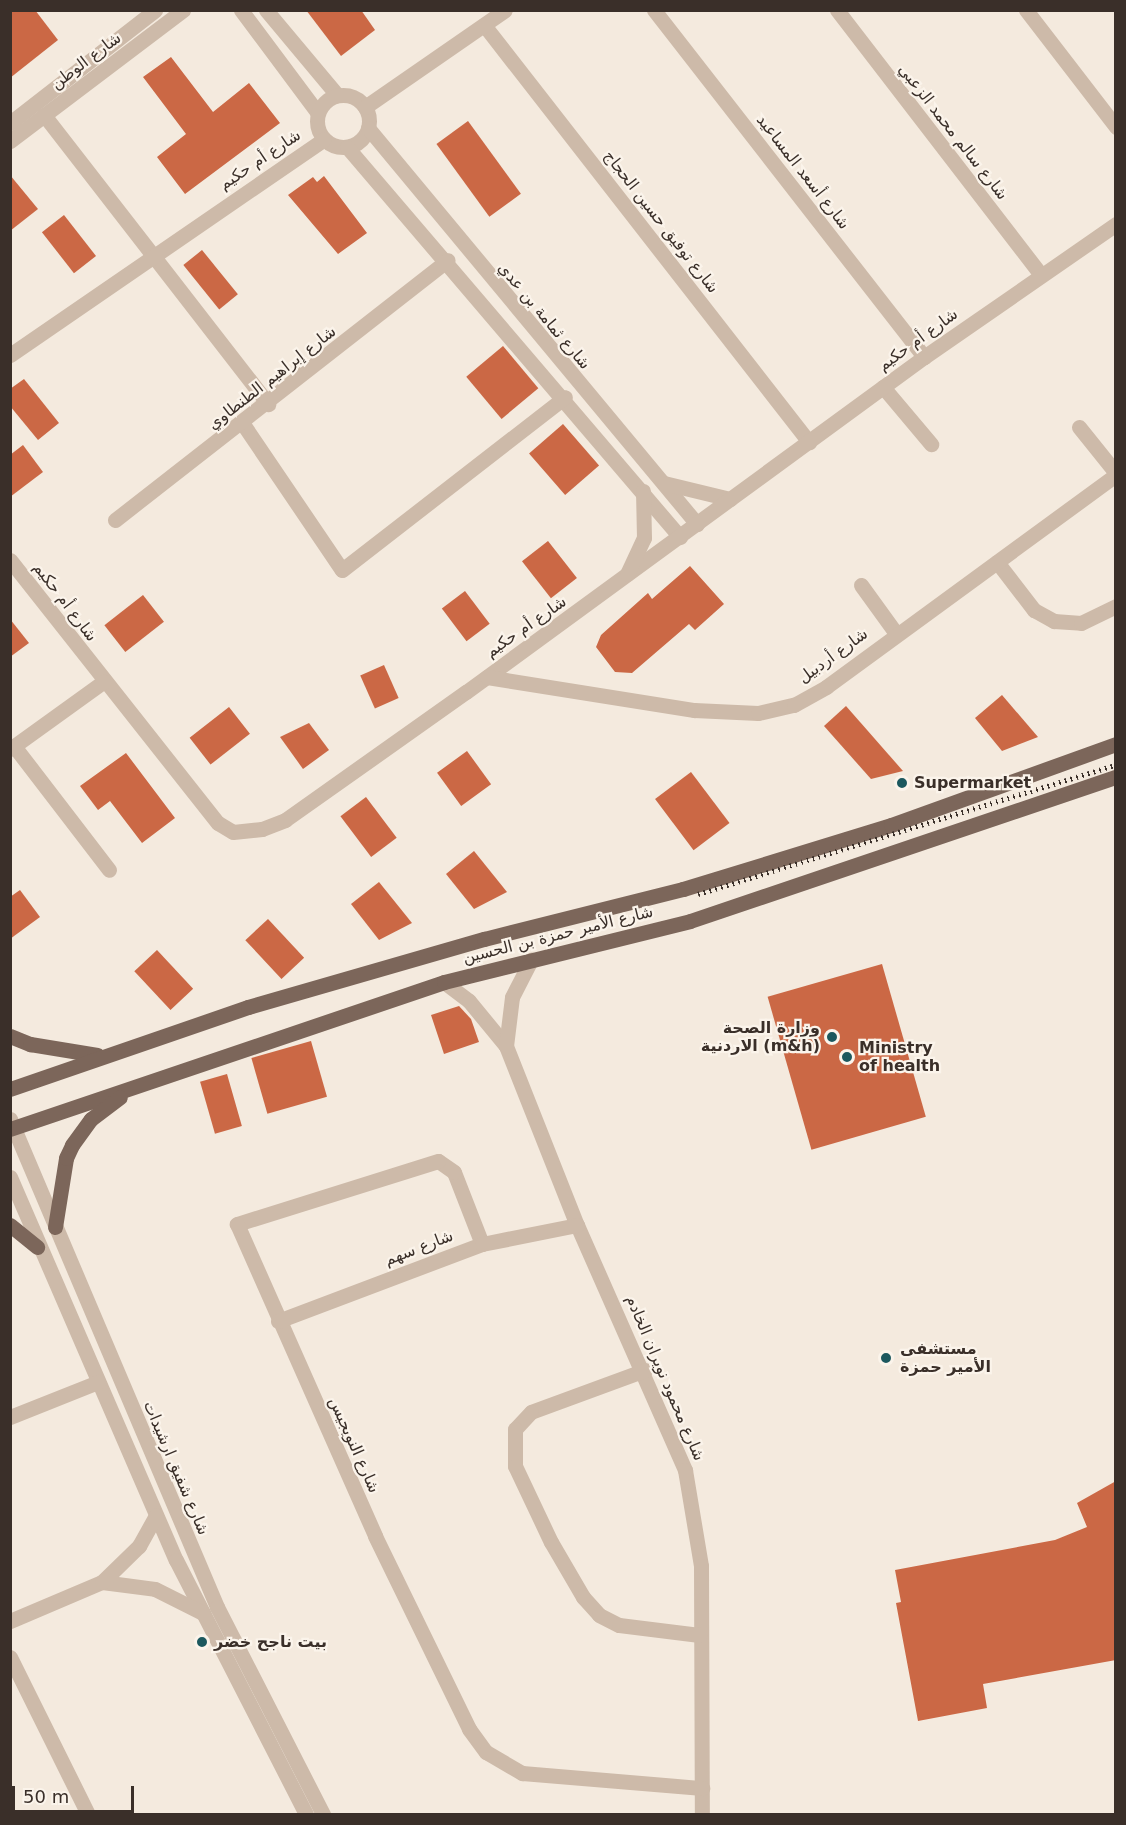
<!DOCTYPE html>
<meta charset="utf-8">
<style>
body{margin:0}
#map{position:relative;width:1126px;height:1825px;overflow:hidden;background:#f4eade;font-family:"DejaVu Sans",Vazirmatn,sans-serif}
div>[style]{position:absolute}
.building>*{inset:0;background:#cb6845;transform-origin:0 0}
.minor>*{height:15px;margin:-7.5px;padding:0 7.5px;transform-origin:7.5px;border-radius:7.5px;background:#cdbaa9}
.minor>.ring{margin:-7.5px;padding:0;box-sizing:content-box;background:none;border:15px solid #cdbaa9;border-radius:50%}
.major>*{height:15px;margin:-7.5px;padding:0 7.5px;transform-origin:7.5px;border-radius:7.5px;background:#7c665a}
.rail>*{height:4.5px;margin-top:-2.25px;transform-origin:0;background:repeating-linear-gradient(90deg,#3a2f29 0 1.5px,transparent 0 6px)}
.dots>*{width:16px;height:16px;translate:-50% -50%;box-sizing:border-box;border:3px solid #fbf4eb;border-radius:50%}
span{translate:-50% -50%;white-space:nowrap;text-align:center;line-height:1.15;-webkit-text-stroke:4.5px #fbf4eb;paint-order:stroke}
.street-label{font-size:16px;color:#3a2f29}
.poi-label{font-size:16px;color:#3a2f29;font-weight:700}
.left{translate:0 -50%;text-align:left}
.right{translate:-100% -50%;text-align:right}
.frame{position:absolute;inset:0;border:12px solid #3a2f29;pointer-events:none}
.scale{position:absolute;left:12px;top:1786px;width:122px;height:27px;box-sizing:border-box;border:3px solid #3a2f29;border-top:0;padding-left:8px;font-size:18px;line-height:21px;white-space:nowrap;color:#3a2f29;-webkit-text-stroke:4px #fbf4eb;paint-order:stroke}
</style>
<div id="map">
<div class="building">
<div style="clip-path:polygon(10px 10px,35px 10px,58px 40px,10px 78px)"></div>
<div style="clip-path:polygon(306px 10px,361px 10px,375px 30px,341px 56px)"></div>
<div style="clip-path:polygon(171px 57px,213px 112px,249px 83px,280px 123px,185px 194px,157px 157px,186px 134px,143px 77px)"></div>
<div style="left:468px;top:121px;width:90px;height:39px;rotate:54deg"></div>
<div style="clip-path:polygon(10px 175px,38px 209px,10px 231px)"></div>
<div style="clip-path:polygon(324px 176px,367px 233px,338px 254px,288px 195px,313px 177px,317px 182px)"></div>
<div style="left:64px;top:215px;width:52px;height:28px;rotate:52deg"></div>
<div style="left:202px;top:250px;width:57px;height:24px;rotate:51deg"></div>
<div style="left:503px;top:346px;width:55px;height:48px;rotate:50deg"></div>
<div style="clip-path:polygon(24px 379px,59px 423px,38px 440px,10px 406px,10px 389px)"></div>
<div style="left:563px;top:424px;width:55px;height:45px;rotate:49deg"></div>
<div style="clip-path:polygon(23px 445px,43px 472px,10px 497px,10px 455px)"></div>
<div style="left:548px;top:541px;width:47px;height:33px;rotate:52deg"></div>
<div style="clip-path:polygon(690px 566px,724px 604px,695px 630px,689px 624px,632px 673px,615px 672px,596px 647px,601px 635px,648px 593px,652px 599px)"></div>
<div style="left:465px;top:591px;width:41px;height:29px;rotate:53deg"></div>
<div style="left:143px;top:595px;width:34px;height:49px;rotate:52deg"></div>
<div style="clip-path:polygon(10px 619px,29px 643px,10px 657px)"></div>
<div style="left:384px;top:665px;width:36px;height:26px;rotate:66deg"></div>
<div style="clip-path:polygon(1002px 695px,1038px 737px,1002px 751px,975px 718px)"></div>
<div style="clip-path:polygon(846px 706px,903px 771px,871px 779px,824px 726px)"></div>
<div style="left:229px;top:707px;width:34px;height:50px;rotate:52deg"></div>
<div style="clip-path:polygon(309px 723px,329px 750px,303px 769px,280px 737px)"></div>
<div style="left:467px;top:751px;width:41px;height:37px;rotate:54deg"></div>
<div style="clip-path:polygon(126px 753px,175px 818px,142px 843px,110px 801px,98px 810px,80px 786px)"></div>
<div style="left:691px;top:772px;width:64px;height:45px;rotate:53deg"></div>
<div style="left:366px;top:797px;width:51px;height:32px;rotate:53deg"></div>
<div style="clip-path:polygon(474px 851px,507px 892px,474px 909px,446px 874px)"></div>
<div style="clip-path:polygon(379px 882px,412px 923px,379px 940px,351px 904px)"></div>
<div style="clip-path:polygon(20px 890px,40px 917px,10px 939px,10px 897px)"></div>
<div style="left:268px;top:919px;width:53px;height:31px;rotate:47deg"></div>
<div style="left:157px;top:950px;width:53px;height:31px;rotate:47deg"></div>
<div style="left:882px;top:964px;width:159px;height:119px;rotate:74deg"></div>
<div style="clip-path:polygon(459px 1006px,471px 1019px,479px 1042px,444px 1054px,431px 1015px)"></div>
<div style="left:311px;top:1041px;width:58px;height:62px;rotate:74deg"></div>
<div style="left:227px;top:1074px;width:54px;height:28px;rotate:74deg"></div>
<div style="clip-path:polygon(1116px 1481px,1116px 1660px,983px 1684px,987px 1708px,918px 1721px,896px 1603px,901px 1602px,895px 1570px,1055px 1540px,1087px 1527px,1077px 1503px)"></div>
</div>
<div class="minor">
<div style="left:241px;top:10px;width:127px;rotate:53.3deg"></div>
<div style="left:266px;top:10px;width:111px;rotate:50.1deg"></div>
<div style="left:654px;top:10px;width:440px;rotate:52.1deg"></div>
<div style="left:837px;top:10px;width:334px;rotate:52.4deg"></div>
<div style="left:1026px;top:10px;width:148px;rotate:52.4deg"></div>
<div style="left:484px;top:25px;width:529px;rotate:52.07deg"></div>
<div class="ring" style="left:317px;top:95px;width:37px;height:37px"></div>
<div style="left:365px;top:107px;width:170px;rotate:-34.7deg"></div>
<div style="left:44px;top:115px;width:366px;rotate:52.2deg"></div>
<div style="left:10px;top:123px;width:184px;rotate:-37.9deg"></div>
<div style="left:368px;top:128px;width:515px;rotate:50.28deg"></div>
<div style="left:10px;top:141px;width:217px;rotate:-37.1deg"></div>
<div style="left:347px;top:147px;width:513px;rotate:49.51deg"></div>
<div style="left:10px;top:355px;width:381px;rotate:-34.5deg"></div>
<div style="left:883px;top:387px;width:75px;rotate:49.9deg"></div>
<div style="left:243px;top:424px;width:176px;rotate:55.9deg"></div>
<div style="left:342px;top:570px;width:282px;rotate:-37.8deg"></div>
<div style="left:1079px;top:427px;width:59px;rotate:51.2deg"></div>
<div style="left:664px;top:483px;width:68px;rotate:13.6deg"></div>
<div style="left:115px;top:520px;width:422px;rotate:-38deg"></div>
<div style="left:10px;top:560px;width:335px;rotate:51.7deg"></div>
<div style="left:218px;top:823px;width:17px;rotate:31deg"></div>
<div style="left:233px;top:832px;width:29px;rotate:-6deg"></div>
<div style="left:262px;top:829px;width:25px;rotate:-21deg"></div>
<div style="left:285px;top:820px;width:222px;rotate:-35.3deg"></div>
<div style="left:466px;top:692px;width:567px;rotate:-36.18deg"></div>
<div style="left:924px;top:357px;width:234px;rotate:-34.7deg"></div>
<div style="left:997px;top:562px;width:61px;rotate:52.4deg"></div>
<div style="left:1034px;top:610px;width:23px;rotate:29deg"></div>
<div style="left:1054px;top:621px;width:27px;rotate:4deg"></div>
<div style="left:1081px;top:623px;width:39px;rotate:-26deg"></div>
<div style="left:627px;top:574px;width:40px;rotate:-65deg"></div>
<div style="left:644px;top:538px;width:47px;rotate:-91.2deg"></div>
<div style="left:861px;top:585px;width:58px;rotate:54.1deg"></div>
<div style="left:487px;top:677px;width:210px;rotate:9.1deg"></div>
<div style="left:694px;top:710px;width:64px;rotate:2.7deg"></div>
<div style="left:758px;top:713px;width:37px;rotate:-13deg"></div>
<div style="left:794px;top:705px;width:37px;rotate:-29deg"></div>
<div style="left:826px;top:687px;width:359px;rotate:-36.2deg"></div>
<div style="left:14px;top:746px;width:156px;rotate:52.5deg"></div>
<div style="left:10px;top:749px;width:115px;rotate:-35.8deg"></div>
<div style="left:444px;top:982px;width:31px;rotate:37deg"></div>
<div style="left:469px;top:1001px;width:58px;rotate:50.6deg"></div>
<div style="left:506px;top:1046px;width:193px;rotate:68.4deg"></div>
<div style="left:577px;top:1225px;width:268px;rotate:66.2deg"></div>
<div style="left:685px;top:1470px;width:97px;rotate:80.5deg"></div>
<div style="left:701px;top:1566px;width:248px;rotate:89.8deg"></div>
<div style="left:506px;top:1046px;width:49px;rotate:-83deg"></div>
<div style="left:512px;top:997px;width:42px;rotate:-62.8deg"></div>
<div style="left:10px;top:1119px;width:530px;rotate:67.01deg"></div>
<div style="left:217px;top:1607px;width:233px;rotate:62.9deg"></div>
<div style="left:10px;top:1177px;width:417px;rotate:66.6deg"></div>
<div style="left:176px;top:1560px;width:285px;rotate:62.9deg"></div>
<div style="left:482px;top:1244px;width:77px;rotate:-111.3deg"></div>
<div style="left:454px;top:1172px;width:19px;rotate:-145deg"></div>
<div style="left:438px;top:1161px;width:211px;rotate:162.6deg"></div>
<div style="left:237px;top:1224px;width:341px;rotate:66.1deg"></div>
<div style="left:375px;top:1536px;width:215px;rotate:64deg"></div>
<div style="left:469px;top:1729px;width:29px;rotate:54deg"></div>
<div style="left:486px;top:1752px;width:42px;rotate:30.3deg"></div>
<div style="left:522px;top:1773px;width:181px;rotate:4.8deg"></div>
<div style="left:278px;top:1321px;width:218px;rotate:-20.7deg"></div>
<div style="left:482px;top:1244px;width:97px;rotate:-11.3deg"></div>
<div style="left:645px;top:1370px;width:121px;rotate:159.8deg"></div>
<div style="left:531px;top:1412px;width:23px;rotate:133deg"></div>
<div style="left:515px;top:1429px;width:37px;rotate:90deg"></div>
<div style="left:515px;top:1466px;width:84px;rotate:64.7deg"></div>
<div style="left:551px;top:1542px;width:64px;rotate:59.8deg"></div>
<div style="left:583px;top:1597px;width:24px;rotate:48deg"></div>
<div style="left:599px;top:1615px;width:22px;rotate:27deg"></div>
<div style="left:619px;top:1625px;width:81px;rotate:7.1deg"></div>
<div style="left:10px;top:1417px;width:95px;rotate:-21.7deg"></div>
<div style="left:102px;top:1582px;width:53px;rotate:7.5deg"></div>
<div style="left:155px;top:1589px;width:54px;rotate:26.6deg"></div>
<div style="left:10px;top:1621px;width:100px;rotate:-23deg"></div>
<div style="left:102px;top:1582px;width:52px;rotate:-44.2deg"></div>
<div style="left:139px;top:1546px;width:35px;rotate:-61deg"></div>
<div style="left:10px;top:1657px;width:175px;rotate:63.6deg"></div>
</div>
<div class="major">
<div style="left:10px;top:1036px;width:22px;rotate:22deg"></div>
<div style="left:30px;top:1044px;width:68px;rotate:9.3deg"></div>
<div style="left:10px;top:1089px;width:252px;rotate:-19deg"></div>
<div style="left:248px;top:1007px;width:246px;rotate:-16.1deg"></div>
<div style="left:484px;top:939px;width:205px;rotate:-14.1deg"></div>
<div style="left:683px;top:889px;width:218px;rotate:-17.1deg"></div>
<div style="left:891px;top:825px;width:239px;rotate:-19.8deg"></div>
<div style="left:10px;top:1129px;width:458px;rotate:-18.7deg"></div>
<div style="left:444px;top:982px;width:253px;rotate:-13.9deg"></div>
<div style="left:690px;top:921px;width:450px;rotate:-18.7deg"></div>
<div style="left:10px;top:1225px;width:35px;rotate:39deg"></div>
<div style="left:55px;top:1227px;width:70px;rotate:-80.9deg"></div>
<div style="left:66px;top:1158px;width:14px;rotate:-65deg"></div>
<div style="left:72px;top:1145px;width:32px;rotate:-54deg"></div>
<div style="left:91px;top:1119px;width:36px;rotate:-37deg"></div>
</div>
<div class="rail">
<div style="left:698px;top:894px;width:437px;rotate:-17.2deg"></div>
</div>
<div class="dots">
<div style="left:902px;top:783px;background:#1c585e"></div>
<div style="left:832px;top:1037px;background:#1c585e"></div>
<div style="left:847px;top:1057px;background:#1c585e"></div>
<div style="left:886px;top:1358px;background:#1c585e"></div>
<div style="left:202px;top:1642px;background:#1c585e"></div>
</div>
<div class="street-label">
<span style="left:86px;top:61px;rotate:-37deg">شارع الوطن</span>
<span style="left:953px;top:132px;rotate:52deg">شارع سالم محمد الزعبي</span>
<span style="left:260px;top:160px;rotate:-34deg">شارع أم حكيم</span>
<span style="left:803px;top:172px;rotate:52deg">شارع أسعد المساعيد</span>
<span style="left:661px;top:222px;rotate:52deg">شارع توفيق حسين الحجاج</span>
<span style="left:544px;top:316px;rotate:50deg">شارع ثمامة بن عدي</span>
<span style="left:918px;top:340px;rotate:-36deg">شارع أم حكيم</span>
<span style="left:272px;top:378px;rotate:-38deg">شارع إبراهيم الطنطاوي</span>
<span style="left:65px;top:602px;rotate:53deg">شارع أم حكيم</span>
<span style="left:526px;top:627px;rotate:-35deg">شارع أم حكيم</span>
<span style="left:833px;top:656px;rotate:-36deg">شارع أردبيل</span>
<span style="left:558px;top:935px;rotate:-14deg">شارع الأمير حمزة بن الحسين</span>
<span style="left:419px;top:1248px;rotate:-21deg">شارع سهم</span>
<span style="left:665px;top:1378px;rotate:67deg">شارع محمود نويران الخادم</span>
<span style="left:354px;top:1445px;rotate:66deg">شارع النويجيس</span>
<span style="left:176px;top:1468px;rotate:67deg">شارع شفيق ارشيدات</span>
</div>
<div class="poi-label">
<span class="left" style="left:914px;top:783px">Supermarket</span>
<span class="right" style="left:820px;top:1037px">وزارة الصحة<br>الاردنية (m&amp;h)</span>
<span class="left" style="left:859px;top:1057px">Ministry<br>of health</span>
<span class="left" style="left:900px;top:1358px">مستشفى<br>الأمير حمزة</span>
<span class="left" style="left:214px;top:1642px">بيت ناجح خضر</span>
</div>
<div class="frame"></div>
<div class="scale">50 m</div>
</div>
